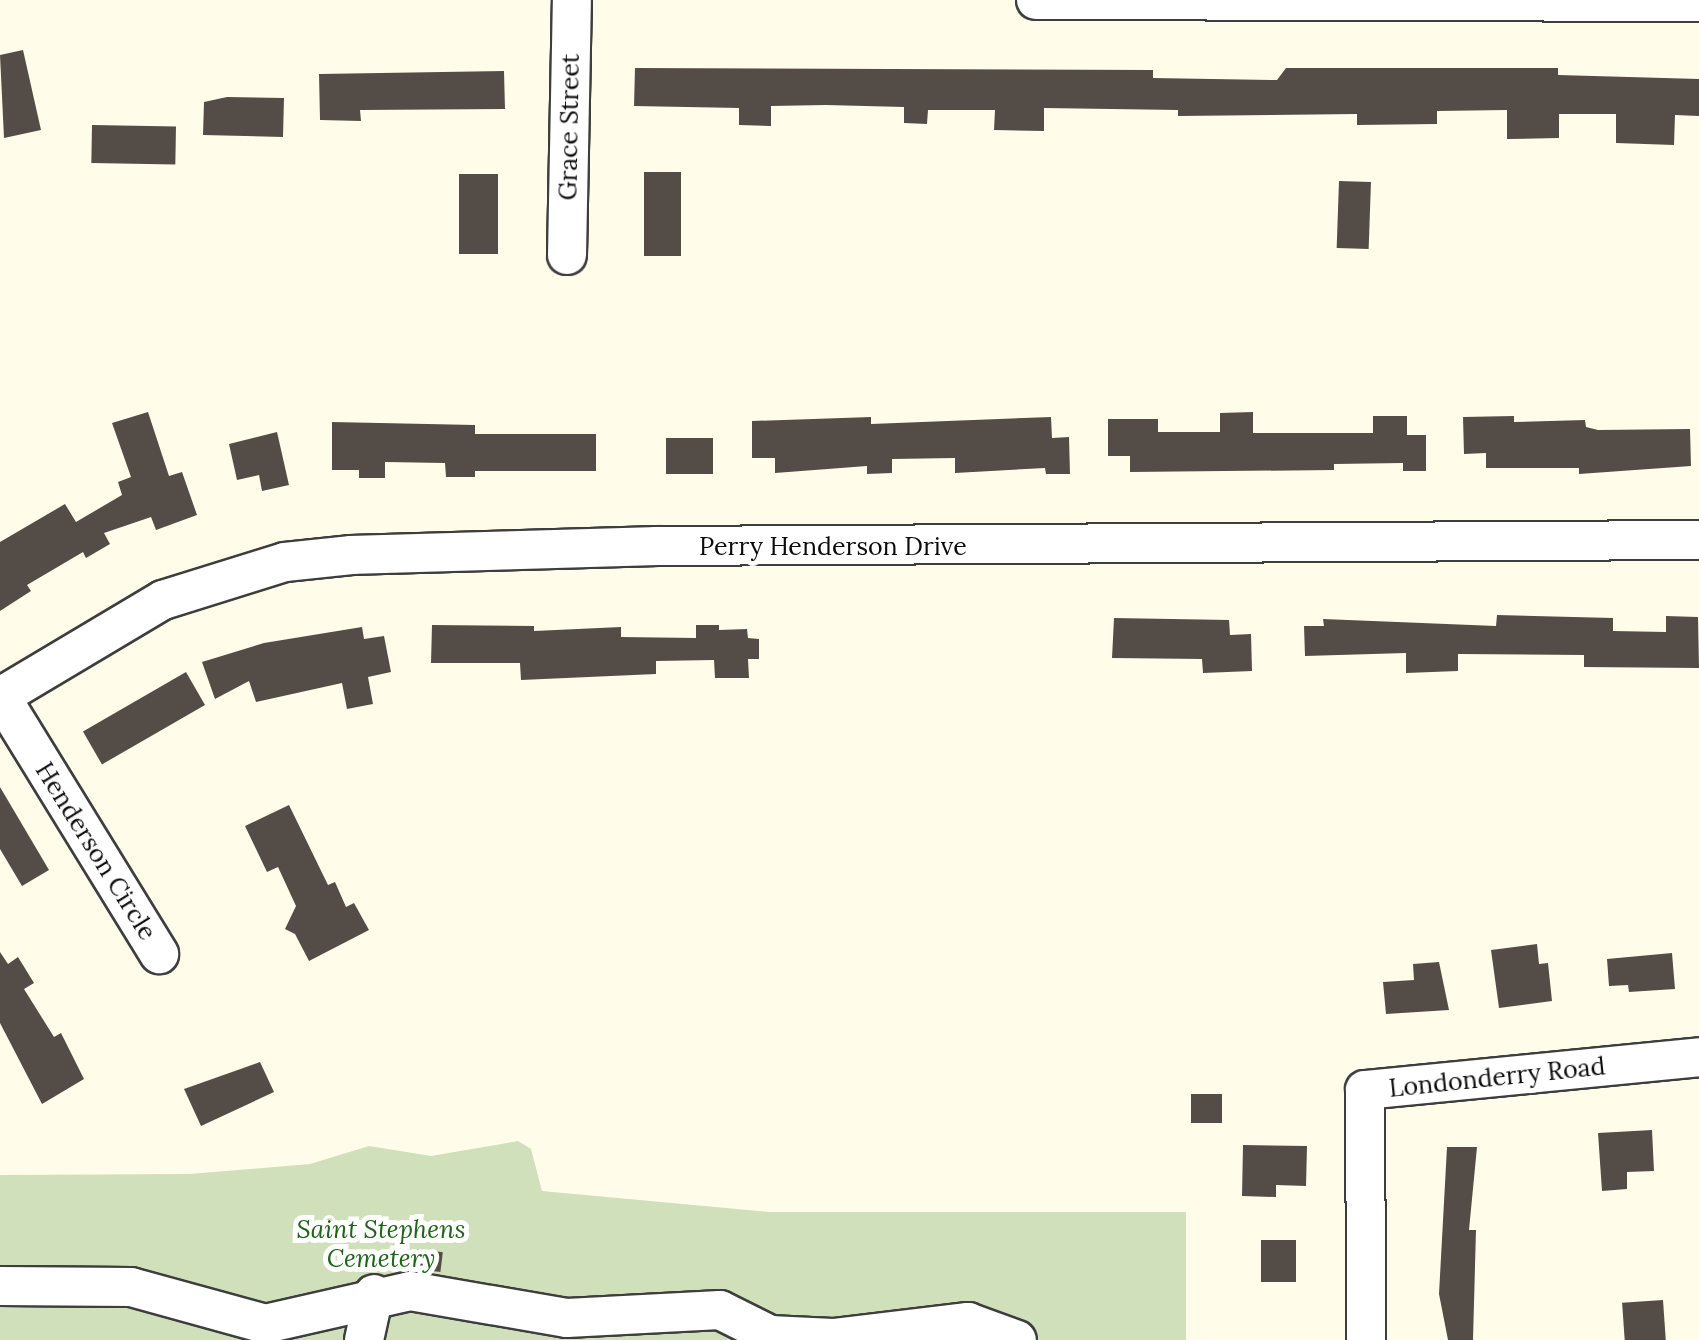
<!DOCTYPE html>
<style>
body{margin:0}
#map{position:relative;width:1699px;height:1340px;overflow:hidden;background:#fffde9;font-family:Lora,serif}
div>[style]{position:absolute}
.cemetery>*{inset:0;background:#cfe0bb}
.building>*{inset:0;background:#544d47;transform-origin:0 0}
.roads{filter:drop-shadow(2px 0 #3e3e3e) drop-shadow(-2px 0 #3e3e3e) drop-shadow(0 2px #3e3e3e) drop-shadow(0 -2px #3e3e3e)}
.minor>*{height:38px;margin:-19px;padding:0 19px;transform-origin:19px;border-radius:19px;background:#fff}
span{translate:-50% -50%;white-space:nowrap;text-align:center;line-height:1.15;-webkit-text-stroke:10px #fff;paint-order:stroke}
.street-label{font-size:25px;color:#0b0b0b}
.park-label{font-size:25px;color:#21631a;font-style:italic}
</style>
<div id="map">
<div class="cemetery">
<div style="clip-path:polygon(518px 1141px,531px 1149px,542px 1191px,769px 1212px,1186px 1212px,1186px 1340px,0 1340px,0 1175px,189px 1174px,310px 1164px,369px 1146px,431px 1156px)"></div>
</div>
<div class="building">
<div style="clip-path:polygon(23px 50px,41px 130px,4px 138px,0 55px)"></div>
<div style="clip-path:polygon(635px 68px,1153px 70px,1153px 78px,1277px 80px,1286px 68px,1558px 68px,1558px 75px,1699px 79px,1699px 116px,1675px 115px,1674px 145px,1616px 143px,1616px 114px,1559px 114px,1559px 138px,1507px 139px,1507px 110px,1437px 111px,1437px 124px,1357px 125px,1357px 114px,1178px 116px,1178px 110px,1044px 108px,1044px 131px,994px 130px,995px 110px,928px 110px,927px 124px,904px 123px,904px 107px,826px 105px,771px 106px,771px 126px,739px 125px,739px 108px,634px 106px)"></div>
<div style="clip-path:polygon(504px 71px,505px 109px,360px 110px,361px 121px,320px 120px,319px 74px)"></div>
<div style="clip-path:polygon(227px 97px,284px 98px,283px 137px,203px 135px,204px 102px)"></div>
<div style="left:92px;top:125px;width:84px;height:38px;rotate:1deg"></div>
<div style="left:644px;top:172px;width:37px;height:84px"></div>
<div style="left:459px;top:174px;width:39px;height:80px"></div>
<div style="left:1339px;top:181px;width:32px;height:67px;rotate:2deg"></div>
<div style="clip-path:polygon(148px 412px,169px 476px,182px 472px,197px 515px,156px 530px,151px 517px,104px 533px,110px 544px,86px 558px,83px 552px,27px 585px,31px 591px,0 611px,0 542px,65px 504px,76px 522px,122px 495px,118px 482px,131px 477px,112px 423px)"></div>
<div style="clip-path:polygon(1253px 412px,1253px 433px,1373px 433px,1373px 416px,1407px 416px,1407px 435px,1426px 435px,1426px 471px,1403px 471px,1403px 463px,1334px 464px,1334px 470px,1130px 472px,1130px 456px,1108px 456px,1108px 419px,1158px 419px,1158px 432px,1220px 432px,1220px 413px)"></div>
<div style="clip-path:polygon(1514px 416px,1514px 422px,1585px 420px,1586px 427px,1598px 430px,1690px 429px,1691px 466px,1579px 474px,1579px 468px,1486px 468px,1486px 453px,1464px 454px,1463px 417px)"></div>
<div style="clip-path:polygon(871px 417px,871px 424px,1051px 417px,1052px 438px,1069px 437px,1070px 474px,1046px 474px,1045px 468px,955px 473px,955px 458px,892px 459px,892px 473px,867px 474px,867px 466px,775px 473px,775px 458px,752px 458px,752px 421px)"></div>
<div style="clip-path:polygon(332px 422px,475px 425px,475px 434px,596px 434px,596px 471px,475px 471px,475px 477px,446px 477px,445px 463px,385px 462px,385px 478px,359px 478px,359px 470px,332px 470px)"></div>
<div style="clip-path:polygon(277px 432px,289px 485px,262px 491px,259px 475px,237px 480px,229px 444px)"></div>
<div style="left:666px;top:438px;width:47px;height:36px"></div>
<div style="clip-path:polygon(1497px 615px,1613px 618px,1613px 631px,1666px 632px,1666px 616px,1698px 617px,1699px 668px,1584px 667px,1584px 655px,1458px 654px,1458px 671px,1406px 673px,1406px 653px,1305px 656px,1304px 626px,1324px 626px,1323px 619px,1496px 626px)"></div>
<div style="clip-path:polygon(1114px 618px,1229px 620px,1230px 635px,1251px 634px,1252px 671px,1203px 673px,1202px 659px,1112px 658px)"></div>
<div style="clip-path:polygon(432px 625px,534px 626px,534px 631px,621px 627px,621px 637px,696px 638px,696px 625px,719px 625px,719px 630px,747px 629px,748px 638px,759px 639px,759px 659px,748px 659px,749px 678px,715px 678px,714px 660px,656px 661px,656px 674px,521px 680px,520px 663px,431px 663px)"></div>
<div style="clip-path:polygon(362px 627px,364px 639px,384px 636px,391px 672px,368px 677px,373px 704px,347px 709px,342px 683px,256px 702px,249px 681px,215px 699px,202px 662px,264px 643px)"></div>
<div style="left:186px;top:672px;width:38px;height:119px;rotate:60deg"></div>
<div style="clip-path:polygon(0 787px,49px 870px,22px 886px,0 849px)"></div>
<div style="clip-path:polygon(289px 805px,328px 885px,335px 882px,346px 907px,354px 903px,369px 930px,309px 961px,295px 934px,285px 929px,296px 906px,278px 867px,267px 872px,245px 826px)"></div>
<div style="clip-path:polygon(1537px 944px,1539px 964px,1548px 963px,1552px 1001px,1499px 1008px,1491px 950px)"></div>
<div style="clip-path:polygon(0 952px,8px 964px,18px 957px,34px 983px,24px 989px,54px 1037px,61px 1033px,84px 1079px,42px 1104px,0 1023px)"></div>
<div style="clip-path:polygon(1672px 953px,1675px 989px,1629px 992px,1628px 985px,1609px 986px,1607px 959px)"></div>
<div style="clip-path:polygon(1439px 962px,1449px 1010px,1386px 1014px,1383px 982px,1414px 980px,1413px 964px)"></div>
<div style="clip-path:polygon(260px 1062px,274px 1092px,201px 1126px,184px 1089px)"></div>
<div style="left:1191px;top:1094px;width:31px;height:29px"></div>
<div style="clip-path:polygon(1652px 1130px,1654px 1171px,1627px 1172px,1627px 1189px,1602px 1191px,1598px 1133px)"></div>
<div style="clip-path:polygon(1243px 1145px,1307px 1146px,1306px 1186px,1276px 1185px,1276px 1197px,1242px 1196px)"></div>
<div style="clip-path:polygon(1447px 1147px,1477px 1147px,1469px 1230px,1476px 1230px,1473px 1340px,1448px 1340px,1439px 1294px)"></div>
<div style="left:1296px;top:1240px;width:42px;height:35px;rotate:90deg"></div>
<div style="left:417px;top:1249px;width:26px;height:20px;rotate:7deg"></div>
<div style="left:1663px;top:1300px;width:40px;height:41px;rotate:86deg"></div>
</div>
<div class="roads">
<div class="minor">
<div style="left:1036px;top:0;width:663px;rotate:0.17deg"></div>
<div style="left:567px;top:255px;width:255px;rotate:-88.9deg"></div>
<div style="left:0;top:697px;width:190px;rotate:-30.8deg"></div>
<div style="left:163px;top:600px;width:128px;rotate:-17.3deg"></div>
<div style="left:285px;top:562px;width:67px;rotate:-6deg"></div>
<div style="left:352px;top:555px;width:304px;rotate:-1.7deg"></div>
<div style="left:656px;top:546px;width:1043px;rotate:-0.33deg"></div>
<div style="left:1px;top:697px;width:302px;rotate:58.4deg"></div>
<div style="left:0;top:1286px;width:131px;rotate:0.4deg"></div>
<div style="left:131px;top:1287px;width:139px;rotate:15.4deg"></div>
<div style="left:265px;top:1324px;width:149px;rotate:-12.8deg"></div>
<div style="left:410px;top:1291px;width:159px;rotate:9.8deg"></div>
<div style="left:567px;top:1318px;width:153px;rotate:-3deg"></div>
<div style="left:720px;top:1310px;width:56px;rotate:26.6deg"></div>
<div style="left:770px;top:1335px;width:63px;rotate:2.7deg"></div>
<div style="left:833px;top:1338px;width:136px;rotate:-6.8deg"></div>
<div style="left:968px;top:1322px;width:52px;rotate:20.2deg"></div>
<div style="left:364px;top:1340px;width:47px;rotate:-77.7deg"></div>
<div style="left:1366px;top:1340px;width:250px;rotate:-90.2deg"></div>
<div style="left:1365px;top:1090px;width:336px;rotate:-5.6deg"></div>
</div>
</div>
<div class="street-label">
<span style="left:569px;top:127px;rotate:-89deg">Grace Street</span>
<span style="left:833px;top:546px">Perry Henderson Drive</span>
<span style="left:96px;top:851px;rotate:58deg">Henderson Circle</span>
<span style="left:1497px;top:1077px;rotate:-6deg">Londonderry Road</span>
</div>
<div class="park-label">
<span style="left:381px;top:1244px">Saint Stephens<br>Cemetery</span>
</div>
</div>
